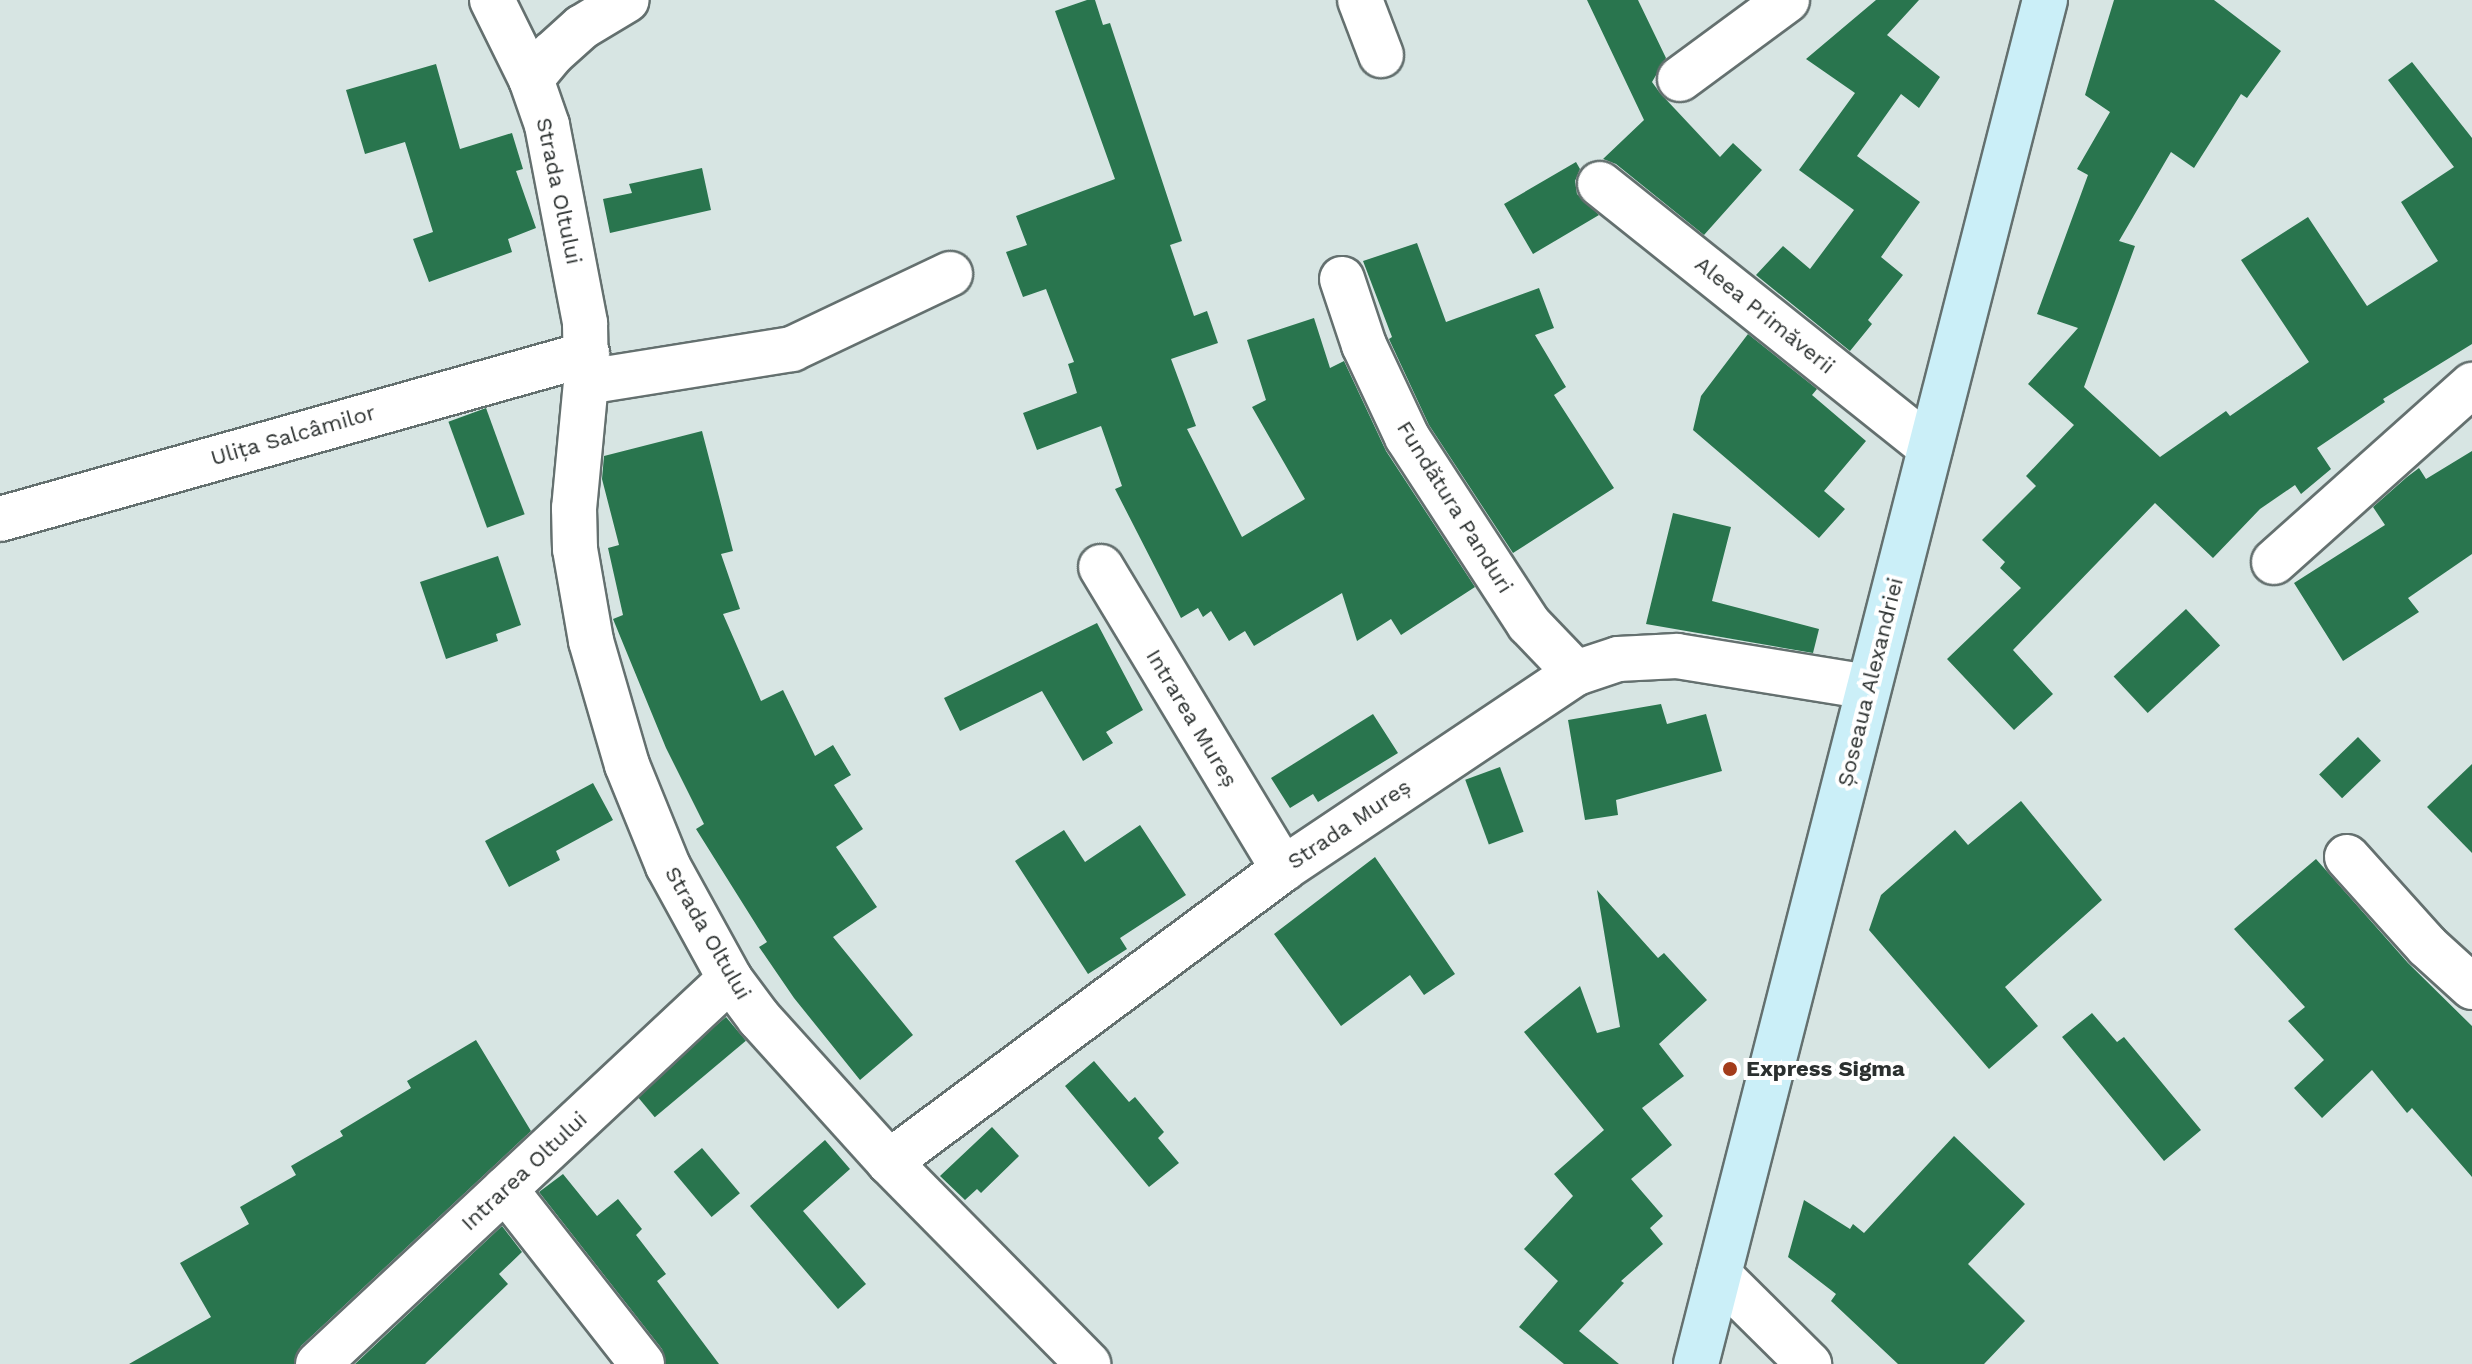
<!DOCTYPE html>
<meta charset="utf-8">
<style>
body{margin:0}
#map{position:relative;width:2472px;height:1364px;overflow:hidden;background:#d7e5e3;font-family:"Work Sans",sans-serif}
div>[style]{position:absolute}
.building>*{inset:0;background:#29754e;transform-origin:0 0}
.roads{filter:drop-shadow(2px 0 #64706f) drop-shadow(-2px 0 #64706f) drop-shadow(0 2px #64706f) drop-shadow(0 -2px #64706f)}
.street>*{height:44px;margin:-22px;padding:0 22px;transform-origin:22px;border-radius:22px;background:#fff}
.secondary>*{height:44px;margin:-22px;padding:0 22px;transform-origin:22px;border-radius:22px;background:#cbeff8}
.dots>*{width:22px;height:22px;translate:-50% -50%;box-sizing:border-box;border:4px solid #fff;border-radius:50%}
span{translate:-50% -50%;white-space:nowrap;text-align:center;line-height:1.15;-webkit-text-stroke:8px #fff;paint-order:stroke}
.street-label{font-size:22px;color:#2b302f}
.poi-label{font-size:22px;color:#2b302f;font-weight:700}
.left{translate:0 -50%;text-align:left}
</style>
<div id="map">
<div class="building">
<div style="clip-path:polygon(1087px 0,1095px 0,1103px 25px,1110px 23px,1182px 241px,1170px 245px,1194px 316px,1207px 311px,1218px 343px,1171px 359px,1196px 426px,1187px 429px,1242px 537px,1305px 499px,1252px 407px,1266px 400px,1247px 340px,1314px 318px,1330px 368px,1344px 361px,1386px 451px,1475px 587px,1401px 635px,1391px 619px,1357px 641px,1342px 593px,1254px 646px,1245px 631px,1229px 641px,1211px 611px,1203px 617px,1198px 608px,1181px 618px,1115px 489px,1122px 486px,1101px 426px,1037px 450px,1023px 413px,1077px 393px,1068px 364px,1074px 362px,1046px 289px,1023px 297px,1006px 252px,1027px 245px,1016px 216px,1115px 179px,1055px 11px)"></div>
<div style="clip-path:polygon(1587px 0,1638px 0,1666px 58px,1652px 82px,1660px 93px,1720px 157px,1733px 143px,1762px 170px,1704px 235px,1616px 164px,1603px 159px,1644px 120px)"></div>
<div style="clip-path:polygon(1876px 0,1919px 0,1887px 35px,1940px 77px,1919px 108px,1901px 94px,1857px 156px,1920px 202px,1881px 257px,1903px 275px,1868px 320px,1872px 324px,1850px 351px,1756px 275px,1783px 246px,1810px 269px,1854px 210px,1799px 170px,1855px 93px,1806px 59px)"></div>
<div style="clip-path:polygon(2114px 0,2214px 0,2281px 51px,2247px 98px,2241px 94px,2194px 168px,2171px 152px,2119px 241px,2135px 246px,2084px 387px,2160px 457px,2226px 411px,2230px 416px,2309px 362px,2241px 260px,2308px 217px,2367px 306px,2438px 261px,2401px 202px,2454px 167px,2388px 80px,2412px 62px,2472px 138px,2472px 344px,2383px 399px,2385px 402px,2317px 448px,2331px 469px,2301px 494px,2295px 485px,2260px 509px,2213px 558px,2155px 503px,2013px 650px,2053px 694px,2014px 730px,1947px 659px,2021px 588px,2000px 568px,2005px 562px,1982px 540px,2036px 486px,2026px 476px,2074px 425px,2028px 384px,2078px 328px,2037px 314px,2088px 175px,2077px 169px,2110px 112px,2085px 95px)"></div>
<div style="clip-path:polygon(436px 64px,460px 149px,512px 133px,523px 169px,516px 171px,536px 228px,508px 239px,512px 252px,429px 282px,413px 239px,433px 232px,405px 142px,365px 154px,346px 90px)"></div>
<div style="clip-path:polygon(1576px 162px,1580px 169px,1575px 181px,1577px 194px,1599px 215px,1533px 254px,1504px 204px)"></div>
<div style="clip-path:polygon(702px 168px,711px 210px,610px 233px,603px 199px,632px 193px,629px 184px)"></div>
<div style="clip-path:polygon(1417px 243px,1446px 322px,1539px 288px,1554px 328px,1535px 335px,1566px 387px,1554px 395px,1614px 488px,1513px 553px,1429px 425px,1389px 339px,1392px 337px,1363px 261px)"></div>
<div style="clip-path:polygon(1748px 334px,1817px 389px,1812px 395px,1866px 441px,1824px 491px,1845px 509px,1819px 538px,1693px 430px,1701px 396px)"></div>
<div style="left:486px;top:408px;width:113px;height:40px;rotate:70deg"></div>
<div style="clip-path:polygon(702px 431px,733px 551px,721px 554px,740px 609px,723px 614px,761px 701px,783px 690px,815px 756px,833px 745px,851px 775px,834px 785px,863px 829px,836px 847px,877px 907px,833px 937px,913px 1035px,860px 1080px,794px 998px,759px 947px,767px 942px,696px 829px,704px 824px,666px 748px,613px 619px,623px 615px,608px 548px,619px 545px,602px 479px,604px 456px)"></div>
<div style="clip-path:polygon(2472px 451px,2472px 554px,2408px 598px,2419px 612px,2343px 661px,2294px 583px,2385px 525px,2373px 507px,2407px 477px,2419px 468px,2426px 479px)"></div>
<div style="clip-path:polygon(1673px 513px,1731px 527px,1712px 601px,1819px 629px,1813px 653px,1646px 624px)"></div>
<div style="clip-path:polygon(498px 556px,521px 625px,496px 634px,498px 641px,446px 659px,420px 582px)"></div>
<div style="left:2186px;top:609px;width:50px;height:99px;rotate:47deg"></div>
<div style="clip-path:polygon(1097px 623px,1143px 710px,1106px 732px,1113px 743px,1083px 761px,1042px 691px,960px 731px,944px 698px)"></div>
<div style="clip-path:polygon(1661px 704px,1667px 724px,1706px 714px,1722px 771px,1616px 800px,1618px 815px,1585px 820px,1568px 720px)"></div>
<div style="clip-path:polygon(1373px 714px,1398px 753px,1318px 802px,1313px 794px,1290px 808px,1271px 778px)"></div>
<div style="left:2358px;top:737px;width:33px;height:54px;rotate:46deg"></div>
<div style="clip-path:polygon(2472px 764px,2472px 853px,2427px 807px)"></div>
<div style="left:1500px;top:767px;width:69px;height:37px;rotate:70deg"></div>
<div style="clip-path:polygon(593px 783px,613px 820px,556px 851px,560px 860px,509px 887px,485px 841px)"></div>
<div style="clip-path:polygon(2021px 801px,2102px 900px,2005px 987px,2038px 1026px,1989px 1069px,1869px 930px,1881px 895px,1955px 830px,1968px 845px)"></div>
<div style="clip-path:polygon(1140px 825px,1186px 895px,1120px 938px,1127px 949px,1088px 974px,1015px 861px,1064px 830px,1085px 862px)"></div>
<div style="clip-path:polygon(1375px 857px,1455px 974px,1424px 995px,1410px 975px,1341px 1026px,1274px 934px)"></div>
<div style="clip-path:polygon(2316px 859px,2408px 963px,2472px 1026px,2472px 1177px,2412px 1108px,2407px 1113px,2372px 1070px,2322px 1118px,2294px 1088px,2324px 1060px,2288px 1021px,2305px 1007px,2234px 929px)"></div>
<div style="clip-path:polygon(1597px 890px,1658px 958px,1664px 953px,1707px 1000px,1659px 1044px,1684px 1076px,1642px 1108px,1672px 1145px,1631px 1179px,1663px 1216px,1650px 1228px,1663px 1244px,1621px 1281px,1624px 1283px,1579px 1331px,1619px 1364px,1564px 1364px,1519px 1327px,1558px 1281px,1524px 1249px,1573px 1196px,1554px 1174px,1604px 1130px,1524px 1032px,1580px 986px,1597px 1033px,1620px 1027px)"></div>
<div style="clip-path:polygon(2092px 1013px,2117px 1042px,2124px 1037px,2201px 1130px,2164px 1161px,2062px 1037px)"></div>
<div style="left:726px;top:1017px;width:31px;height:119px;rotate:50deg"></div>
<div style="clip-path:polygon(476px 1040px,531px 1131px,301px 1346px,294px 1364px,129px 1364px,211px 1317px,180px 1263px,249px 1224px,240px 1207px,296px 1175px,291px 1166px,343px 1136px,340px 1131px,411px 1088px,407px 1081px)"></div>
<div style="clip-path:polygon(1094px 1061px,1129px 1102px,1135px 1097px,1164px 1132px,1158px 1138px,1179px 1163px,1149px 1187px,1065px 1086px)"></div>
<div style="clip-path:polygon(992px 1127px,1019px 1156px,981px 1193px,977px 1189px,965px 1200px,940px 1176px)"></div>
<div style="clip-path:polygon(1954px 1136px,2025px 1204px,1968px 1264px,2025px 1321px,1984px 1364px,1898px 1364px,1831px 1301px,1836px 1294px,1788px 1257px,1804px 1200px,1850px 1229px,1853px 1224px,1864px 1233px)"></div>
<div style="clip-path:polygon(825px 1140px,850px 1169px,803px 1211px,866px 1284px,838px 1309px,750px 1206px)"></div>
<div style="left:702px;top:1148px;width:59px;height:37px;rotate:50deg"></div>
<div style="clip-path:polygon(563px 1174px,597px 1216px,618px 1199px,642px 1229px,636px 1235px,666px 1274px,657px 1281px,719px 1364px,666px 1364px,662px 1349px,539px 1192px)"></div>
<div style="clip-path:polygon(502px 1226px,522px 1252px,499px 1274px,508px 1284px,425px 1364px,355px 1364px)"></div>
</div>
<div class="roads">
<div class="street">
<div style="left:492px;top:0;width:88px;rotate:63.7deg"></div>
<div style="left:531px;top:79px;width:49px;rotate:70.8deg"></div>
<div style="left:547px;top:125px;width:202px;rotate:79.1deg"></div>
<div style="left:585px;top:323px;width:59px;rotate:89deg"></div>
<div style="left:586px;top:382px;width:127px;rotate:95.4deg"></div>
<div style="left:574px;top:508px;width:41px;rotate:88.6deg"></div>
<div style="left:575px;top:549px;width:93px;rotate:80.1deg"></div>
<div style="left:591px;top:641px;width:129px;rotate:73.8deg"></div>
<div style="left:627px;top:765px;width:109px;rotate:67.9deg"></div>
<div style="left:668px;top:866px;width:129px;rotate:61.2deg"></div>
<div style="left:730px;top:979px;width:49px;rotate:53.4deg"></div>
<div style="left:759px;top:1018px;width:194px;rotate:47.9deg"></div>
<div style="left:889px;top:1162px;width:284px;rotate:45.4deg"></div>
<div style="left:1360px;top:0;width:59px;rotate:69.1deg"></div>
<div style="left:531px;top:79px;width:34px;rotate:-50deg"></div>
<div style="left:553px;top:53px;width:39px;rotate:-42deg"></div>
<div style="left:582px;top:27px;width:52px;rotate:-31deg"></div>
<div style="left:1680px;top:79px;width:133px;rotate:-36.4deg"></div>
<div style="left:1600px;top:184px;width:422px;rotate:38.6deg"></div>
<div style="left:1342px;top:279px;width:70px;rotate:71.6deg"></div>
<div style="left:1364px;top:345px;width:102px;rotate:64.9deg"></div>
<div style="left:1407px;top:437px;width:223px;rotate:56.9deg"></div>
<div style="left:1529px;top:624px;width:68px;rotate:46.2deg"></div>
<div style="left:586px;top:382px;width:209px;rotate:-9.1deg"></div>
<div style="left:792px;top:349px;width:175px;rotate:-25.4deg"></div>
<div style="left:0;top:519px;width:610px;rotate:-15.7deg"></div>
<div style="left:2274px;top:562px;width:266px;rotate:-41.8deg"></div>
<div style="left:1101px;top:567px;width:353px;rotate:58.9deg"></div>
<div style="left:2347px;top:857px;width:120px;rotate:48deg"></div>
<div style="left:2427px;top:946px;width:61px;rotate:42.3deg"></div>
<div style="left:889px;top:1162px;width:491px;rotate:-36.6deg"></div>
<div style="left:1283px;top:869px;width:353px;rotate:-33.8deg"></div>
<div style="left:1576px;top:673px;width:44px;rotate:-18.4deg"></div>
<div style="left:1618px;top:659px;width:59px;rotate:-2.9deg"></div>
<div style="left:1677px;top:656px;width:193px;rotate:9.2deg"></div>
<div style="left:505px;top:1189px;width:222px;rotate:51.9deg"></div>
<div style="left:1719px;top:1275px;width:127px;rotate:44.7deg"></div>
<div style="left:318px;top:1364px;width:564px;rotate:-43.06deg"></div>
</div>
<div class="secondary">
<div style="left:1696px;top:1364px;width:1408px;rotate:-75.65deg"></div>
</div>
</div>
<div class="dots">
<div style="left:1730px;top:1069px;background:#a33c1b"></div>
</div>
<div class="street-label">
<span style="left:559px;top:191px;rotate:78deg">Strada Oltului</span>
<span style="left:1765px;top:315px;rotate:39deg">Aleea Primăverii</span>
<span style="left:293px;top:435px;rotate:-16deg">Ulița Salcâmilor</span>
<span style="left:1455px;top:507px;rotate:58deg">Fundătura Panduri</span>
<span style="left:1870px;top:682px;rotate:-76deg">Șoseaua Alexandriei</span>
<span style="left:1192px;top:718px;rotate:59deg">Intrarea Mureș</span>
<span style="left:1349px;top:824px;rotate:-34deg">Strada Mureș</span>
<span style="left:708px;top:933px;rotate:60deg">Strada Oltului</span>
<span style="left:524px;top:1171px;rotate:-43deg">Intrarea Oltului</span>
</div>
<div class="poi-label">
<span class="left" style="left:1746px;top:1069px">Express Sigma</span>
</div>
</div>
